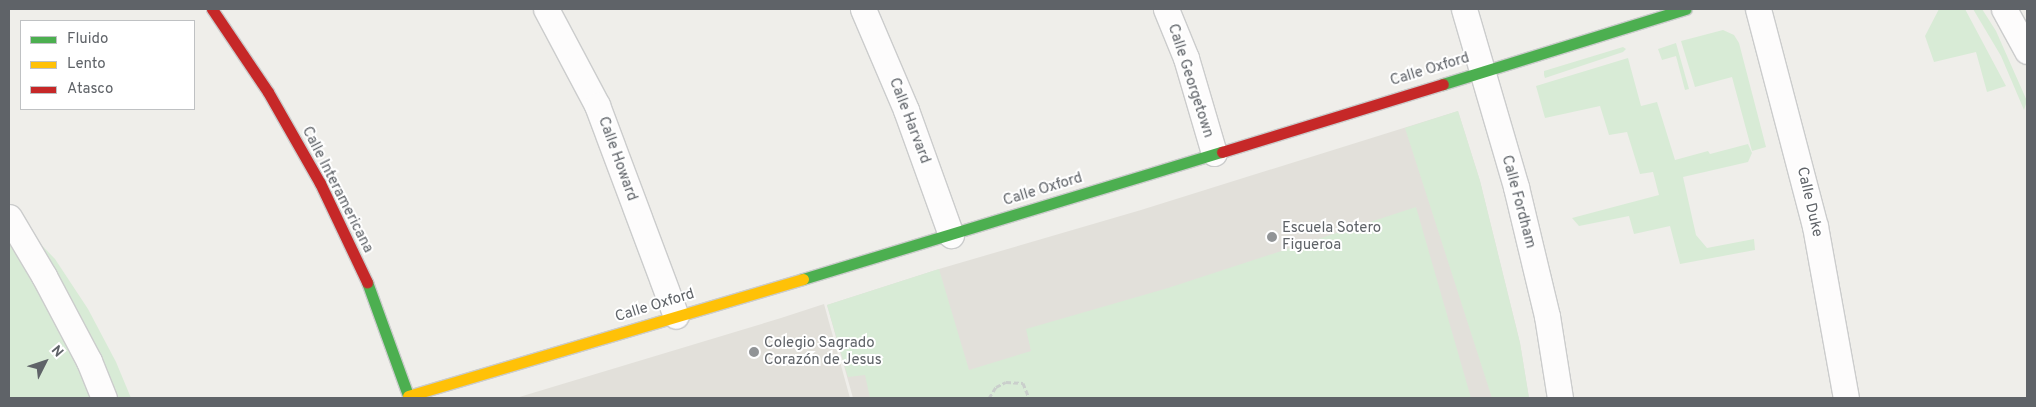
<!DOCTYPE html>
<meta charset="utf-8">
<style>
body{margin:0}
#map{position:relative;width:2036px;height:407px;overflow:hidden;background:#efeeea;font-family:Overpass,sans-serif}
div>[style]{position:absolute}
.education>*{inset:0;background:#e2e0da}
.green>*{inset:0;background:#d8ebd6}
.path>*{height:3px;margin-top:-1.5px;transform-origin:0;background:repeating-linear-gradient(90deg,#cacfcc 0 5px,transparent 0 7.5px)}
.roads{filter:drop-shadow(1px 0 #cbcccc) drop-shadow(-1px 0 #cbcccc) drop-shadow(0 1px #cbcccc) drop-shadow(0 -1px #cbcccc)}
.street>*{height:25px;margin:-12.5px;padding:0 12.5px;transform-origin:12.5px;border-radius:12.5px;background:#fdfcfc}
.fast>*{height:11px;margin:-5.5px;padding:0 5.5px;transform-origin:5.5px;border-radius:5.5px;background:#4caf50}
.slow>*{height:11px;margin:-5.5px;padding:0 5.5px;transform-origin:5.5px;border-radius:5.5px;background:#ffc107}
.jam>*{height:11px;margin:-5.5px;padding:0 5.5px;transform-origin:5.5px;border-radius:5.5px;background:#c62828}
.dots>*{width:14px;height:14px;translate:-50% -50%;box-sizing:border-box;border:2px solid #fff;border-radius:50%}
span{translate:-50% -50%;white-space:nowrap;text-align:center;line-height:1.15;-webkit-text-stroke:4px #fff;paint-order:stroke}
.street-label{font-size:15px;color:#5f6368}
.poi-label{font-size:15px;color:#5f6368}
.left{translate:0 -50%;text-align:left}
.frame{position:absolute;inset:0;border:10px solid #5f6368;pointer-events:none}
.legend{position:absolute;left:20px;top:20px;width:175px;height:90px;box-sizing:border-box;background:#fff;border:1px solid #bfc1c3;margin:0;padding:6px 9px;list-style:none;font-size:15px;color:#5f6368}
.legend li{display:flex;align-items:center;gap:10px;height:25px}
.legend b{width:25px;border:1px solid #bfc1c3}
.north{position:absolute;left:20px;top:337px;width:50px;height:50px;-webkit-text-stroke:4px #fff;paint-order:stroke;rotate:49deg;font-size:14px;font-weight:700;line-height:20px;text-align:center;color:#5f6368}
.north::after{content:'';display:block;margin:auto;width:18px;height:22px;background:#5f6368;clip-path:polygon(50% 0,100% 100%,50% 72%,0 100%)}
</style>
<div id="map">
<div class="education">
<div style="clip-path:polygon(1458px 111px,1480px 181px,1520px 343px,1529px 398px,853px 398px,827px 305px,939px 269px,1141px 210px)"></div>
<div style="clip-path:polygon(824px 304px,850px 398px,516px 398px,781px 318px)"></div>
</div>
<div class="green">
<div style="clip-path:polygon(1939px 9px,1965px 9px,2006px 86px,1987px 92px,1976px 52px,1934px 62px,1925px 36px)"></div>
<div style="clip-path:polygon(1973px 9px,1982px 9px,1996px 31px,2027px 101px,2024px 110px,2001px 56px)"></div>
<div style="clip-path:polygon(1723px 30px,1734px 35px,1739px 43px,1766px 147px,1752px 151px,1732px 77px,1695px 87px,1681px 41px)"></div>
<div style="clip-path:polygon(1676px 43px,1689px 89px,1685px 90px,1676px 56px,1662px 60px,1658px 49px)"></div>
<div style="clip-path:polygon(1623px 47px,1626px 49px,1623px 52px,1545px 78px,1544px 75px,1544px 71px)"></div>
<div style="clip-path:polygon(1628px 58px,1641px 106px,1657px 102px,1675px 160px,1708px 151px,1710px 154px,1748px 144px,1752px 153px,1748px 162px,1683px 177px,1696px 235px,1707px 248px,1754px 239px,1755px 250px,1680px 264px,1670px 226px,1634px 234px,1629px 216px,1579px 226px,1572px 218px,1659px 195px,1653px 172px,1640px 174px,1627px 132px,1609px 135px,1600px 106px,1545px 118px,1536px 86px)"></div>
<div style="clip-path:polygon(1458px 111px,1480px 181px,1520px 343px,1529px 398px,1492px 398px,1405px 128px)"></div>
<div style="clip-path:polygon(1416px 207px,1471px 398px,870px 398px,865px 375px,848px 377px,827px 305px,939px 269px,969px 370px,1031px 351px,1026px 329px,1168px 288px)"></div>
<div style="clip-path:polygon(9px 218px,29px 232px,55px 259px,88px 309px,116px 362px,131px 398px,9px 398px)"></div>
</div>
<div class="path">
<div style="left:989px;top:398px;width:13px;rotate:-58deg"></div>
<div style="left:996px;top:387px;width:11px;rotate:-27deg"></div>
<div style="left:1006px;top:382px;width:17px;rotate:3deg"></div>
<div style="left:1023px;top:383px;width:16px;rotate:68deg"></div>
</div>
<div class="roads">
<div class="street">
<div style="left:546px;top:9px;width:109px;rotate:62deg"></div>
<div style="left:597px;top:105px;width:225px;rotate:69.5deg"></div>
<div style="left:863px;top:9px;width:110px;rotate:66.9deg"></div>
<div style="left:906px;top:110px;width:133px;rotate:70.2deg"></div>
<div style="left:1166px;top:9px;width:53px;rotate:67.8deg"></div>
<div style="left:1186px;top:58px;width:99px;rotate:73.6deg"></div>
<div style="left:1464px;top:9px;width:185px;rotate:73.7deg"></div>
<div style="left:1516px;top:187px;width:133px;rotate:76.5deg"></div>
<div style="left:1547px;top:316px;width:83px;rotate:81deg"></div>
<div style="left:1758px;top:9px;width:224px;rotate:75.3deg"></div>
<div style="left:1815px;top:226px;width:175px;rotate:79.8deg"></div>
<div style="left:2004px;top:9px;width:48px;rotate:61.3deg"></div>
<div style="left:9px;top:217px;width:69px;rotate:59.3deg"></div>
<div style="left:44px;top:276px;width:96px;rotate:62.1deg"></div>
<div style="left:89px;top:361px;width:40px;rotate:68deg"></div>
</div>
<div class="fast">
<div style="left:1443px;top:84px;width:254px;rotate:-17.2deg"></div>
<div style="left:803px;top:279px;width:438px;rotate:-16.9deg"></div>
<div style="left:367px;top:282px;width:123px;rotate:70.1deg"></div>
</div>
<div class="slow">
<div style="left:408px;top:396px;width:412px;rotate:-16.5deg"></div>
</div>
<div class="jam">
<div style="left:212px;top:9px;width:100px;rotate:56deg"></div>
<div style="left:268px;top:92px;width:105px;rotate:60.3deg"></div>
<div style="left:320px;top:183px;width:110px;rotate:64.6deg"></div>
<div style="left:1222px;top:152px;width:231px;rotate:-17.1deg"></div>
</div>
</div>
<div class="dots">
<div style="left:1272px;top:237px;background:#919496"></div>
<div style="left:754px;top:352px;background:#919496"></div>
</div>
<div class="street-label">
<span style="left:1430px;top:70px;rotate:-17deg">Calle Oxford</span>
<span style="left:1190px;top:81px;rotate:72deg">Calle Georgetown</span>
<span style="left:909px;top:121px;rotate:69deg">Calle Harvard</span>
<span style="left:617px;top:159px;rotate:70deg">Calle Howard</span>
<span style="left:337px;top:190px;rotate:63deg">Calle Interamericana</span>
<span style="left:1043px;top:190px;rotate:-17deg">Calle Oxford</span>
<span style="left:1518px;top:202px;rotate:75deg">Calle Fordham</span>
<span style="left:1809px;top:202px;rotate:77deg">Calle Duke</span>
<span style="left:655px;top:306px;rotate:-17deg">Calle Oxford</span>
</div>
<div class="poi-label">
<span class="left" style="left:1282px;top:237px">Escuela Sotero<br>Figueroa</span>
<span class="left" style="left:764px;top:352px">Colegio Sagrado<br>Corazón de Jesus</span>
</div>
<div class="frame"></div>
<ul class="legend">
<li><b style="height:6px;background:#4caf50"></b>Fluido</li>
<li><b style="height:6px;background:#ffc107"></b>Lento</li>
<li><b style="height:6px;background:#c62828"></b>Atasco</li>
</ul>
<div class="north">N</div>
</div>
